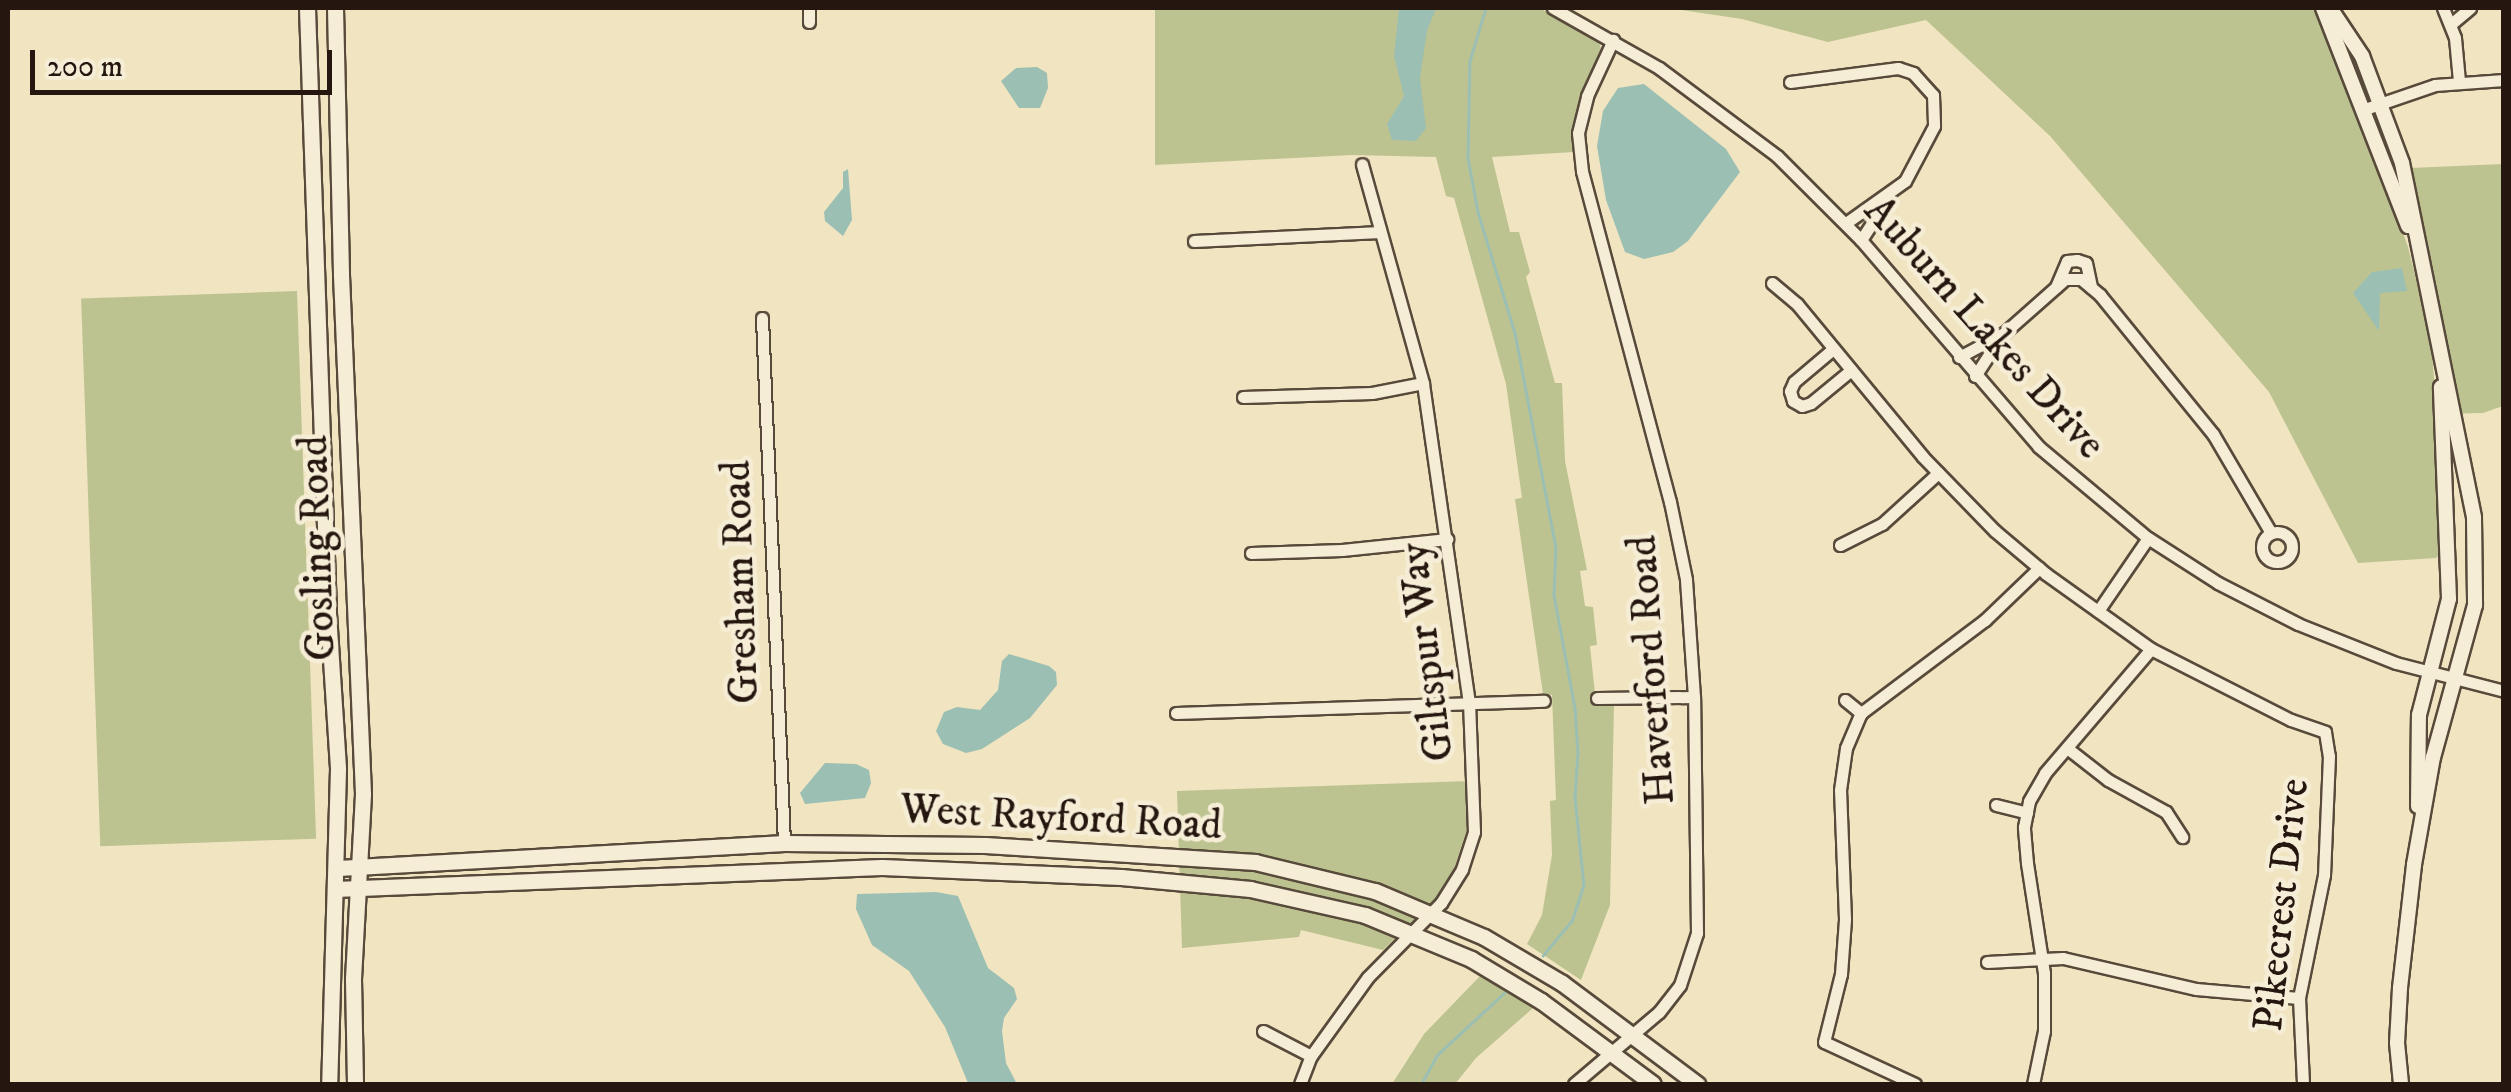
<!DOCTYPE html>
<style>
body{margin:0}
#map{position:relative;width:2511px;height:1092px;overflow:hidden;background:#f1e4c0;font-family:"IM FELL DW Pica",serif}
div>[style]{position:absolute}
.green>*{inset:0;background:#bdc390;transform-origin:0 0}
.water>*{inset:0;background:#9bbfb3}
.stream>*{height:2.5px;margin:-1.25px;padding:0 1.25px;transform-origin:1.25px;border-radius:1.25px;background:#9bbfb3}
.roads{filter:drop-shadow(2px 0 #584a3b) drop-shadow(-2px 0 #584a3b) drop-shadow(0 2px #584a3b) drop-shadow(0 -2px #584a3b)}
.minor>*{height:11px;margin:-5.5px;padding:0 5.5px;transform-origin:5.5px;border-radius:5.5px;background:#f6edd6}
.minor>.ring{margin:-5.5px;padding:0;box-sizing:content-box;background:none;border:11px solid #f6edd6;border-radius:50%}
.tertiary>*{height:14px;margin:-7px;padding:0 7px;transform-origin:7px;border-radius:7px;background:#f6edd6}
.secondary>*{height:15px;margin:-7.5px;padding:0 7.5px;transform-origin:7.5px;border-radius:7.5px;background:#f6edd6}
span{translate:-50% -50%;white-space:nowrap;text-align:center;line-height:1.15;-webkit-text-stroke:9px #f6edd6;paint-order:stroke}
.street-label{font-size:42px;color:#25160f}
.frame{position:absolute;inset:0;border:10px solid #25160f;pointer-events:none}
.scale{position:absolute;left:30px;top:50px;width:302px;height:45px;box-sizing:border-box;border:5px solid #25160f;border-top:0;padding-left:12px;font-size:30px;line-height:35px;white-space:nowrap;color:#25160f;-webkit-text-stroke:8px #f6edd6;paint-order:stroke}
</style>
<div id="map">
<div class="green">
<div style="clip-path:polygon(1155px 8px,1539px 8px,1597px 38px,1601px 48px,1580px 101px,1574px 152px,1492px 157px,1510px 232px,1519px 232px,1530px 272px,1526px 277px,1555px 383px,1562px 383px,1565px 461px,1587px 570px,1580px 571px,1585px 606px,1593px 607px,1597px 645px,1590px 646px,1596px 704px,1614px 704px,1610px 905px,1581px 980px,1527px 944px,1542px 915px,1552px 855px,1550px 801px,1556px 800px,1552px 695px,1543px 694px,1515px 499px,1522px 498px,1506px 384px,1454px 198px,1446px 196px,1436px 157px,1352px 155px,1155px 165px)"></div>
<div style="clip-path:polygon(1668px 8px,2315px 8px,2351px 87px,2408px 247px,2431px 340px,2436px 405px,2459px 401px,2410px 168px,2503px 164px,2503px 406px,2483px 413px,2436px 414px,2444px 549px,2436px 558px,2358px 563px,2269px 392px,2050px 136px,1926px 20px,1828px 42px,1742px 19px)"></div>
<div style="left:297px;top:291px;width:548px;height:216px;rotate:88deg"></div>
<div style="clip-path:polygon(1469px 781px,1468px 826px,1454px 869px,1439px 895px,1383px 950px,1301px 930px,1299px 937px,1182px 948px,1177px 791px)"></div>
<div style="clip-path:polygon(1480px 976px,1533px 1008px,1476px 1058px,1455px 1084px,1392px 1084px,1424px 1034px)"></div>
</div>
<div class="water">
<div style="clip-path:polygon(1399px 8px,1436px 8px,1427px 31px,1420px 78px,1426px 128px,1416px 141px,1392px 140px,1387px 124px,1404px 96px,1394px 56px)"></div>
<div style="clip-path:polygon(1037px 67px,1047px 73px,1048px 88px,1040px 108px,1019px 108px,1001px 81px,1016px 68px)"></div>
<div style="clip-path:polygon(1644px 84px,1726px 149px,1740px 172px,1688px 241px,1673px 252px,1644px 259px,1625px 252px,1606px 200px,1597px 146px,1603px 111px,1618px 88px)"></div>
<div style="clip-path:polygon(848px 169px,852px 220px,843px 236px,825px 221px,824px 212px,843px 188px,843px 172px)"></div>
<div style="clip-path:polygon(2402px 268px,2407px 291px,2380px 293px,2379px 331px,2353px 293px,2372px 272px)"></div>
<div style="clip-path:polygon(1009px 654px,1049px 666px,1056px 672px,1057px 685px,1030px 718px,982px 749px,966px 753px,943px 744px,936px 731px,944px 712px,957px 707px,980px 710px,998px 690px,1002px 661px)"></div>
<div style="clip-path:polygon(825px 763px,856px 764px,869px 770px,871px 783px,865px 798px,805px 804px,800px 793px)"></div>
<div style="clip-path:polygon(936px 892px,958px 896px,988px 968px,1014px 988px,1017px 999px,1004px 1018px,1002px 1031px,1006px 1063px,1017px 1084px,968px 1083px,945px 1027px,909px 971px,872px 945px,856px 909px,857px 894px)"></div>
</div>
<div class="stream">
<div style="left:1486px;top:8px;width:55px;rotate:106.8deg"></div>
<div style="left:1470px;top:61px;width:97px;rotate:91.2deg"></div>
<div style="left:1468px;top:158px;width:55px;rotate:79.5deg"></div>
<div style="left:1478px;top:212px;width:127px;rotate:73deg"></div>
<div style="left:1515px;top:333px;width:218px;rotate:79.2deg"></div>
<div style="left:1556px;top:547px;width:48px;rotate:92.4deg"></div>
<div style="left:1554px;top:595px;width:115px;rotate:79.5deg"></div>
<div style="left:1575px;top:708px;width:45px;rotate:86.2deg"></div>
<div style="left:1578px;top:753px;width:44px;rotate:93.9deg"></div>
<div style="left:1575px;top:797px;width:88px;rotate:84.2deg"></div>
<div style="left:1584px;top:885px;width:38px;rotate:108deg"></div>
<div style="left:1572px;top:921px;width:45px;rotate:129.6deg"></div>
<div style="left:1421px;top:1084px;width:33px;rotate:-61deg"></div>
<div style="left:1437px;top:1055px;width:91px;rotate:-42.8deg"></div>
</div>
<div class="roads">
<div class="minor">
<div style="left:809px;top:8px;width:14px;rotate:90deg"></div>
<div style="left:1553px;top:8px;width:122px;rotate:29.5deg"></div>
<div style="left:1659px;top:68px;width:147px;rotate:36.7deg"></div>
<div style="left:1777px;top:156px;width:119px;rotate:45deg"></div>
<div style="left:1861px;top:240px;width:273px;rotate:49.3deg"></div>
<div style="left:2039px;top:447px;width:142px;rotate:39.9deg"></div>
<div style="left:2148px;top:538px;width:83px;rotate:32.7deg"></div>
<div style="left:2218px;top:583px;width:90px;rotate:27.1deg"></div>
<div style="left:2298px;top:624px;width:105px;rotate:21.7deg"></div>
<div style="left:2396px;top:663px;width:112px;rotate:14.5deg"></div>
<div style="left:2443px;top:8px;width:32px;rotate:68deg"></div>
<div style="left:2455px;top:38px;width:43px;rotate:84.7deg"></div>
<div style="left:2451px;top:24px;width:25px;rotate:-40deg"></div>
<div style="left:1790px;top:82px;width:109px;rotate:-7.4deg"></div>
<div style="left:1898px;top:68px;width:16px;rotate:18deg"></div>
<div style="left:1913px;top:73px;width:30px;rotate:48deg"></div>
<div style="left:1933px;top:95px;width:31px;rotate:88deg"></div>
<div style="left:1934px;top:126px;width:62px;rotate:117.8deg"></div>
<div style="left:1905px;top:181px;width:72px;rotate:144.6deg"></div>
<div style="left:2365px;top:109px;width:74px;rotate:-18.9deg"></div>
<div style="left:2435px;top:85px;width:69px;rotate:-4.1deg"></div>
<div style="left:1861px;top:240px;width:48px;rotate:-57deg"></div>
<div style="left:1194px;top:241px;width:186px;rotate:-2.8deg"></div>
<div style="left:1772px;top:283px;width:33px;rotate:40deg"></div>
<div style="left:1797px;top:304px;width:198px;rotate:50.5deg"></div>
<div style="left:1923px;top:457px;width:103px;rotate:45.8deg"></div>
<div style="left:1995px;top:531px;width:67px;rotate:40.1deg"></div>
<div style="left:2046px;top:574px;width:129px;rotate:35.5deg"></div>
<div style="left:2151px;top:649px;width:157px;rotate:26.9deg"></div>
<div style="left:2291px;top:720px;width:36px;rotate:19deg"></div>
<div style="left:2325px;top:732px;width:24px;rotate:81deg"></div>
<div style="left:2329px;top:756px;width:119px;rotate:92.4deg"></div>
<div style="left:2324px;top:875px;width:126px;rotate:101.5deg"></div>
<div style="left:2299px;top:998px;width:86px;rotate:87.3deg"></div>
<div style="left:2056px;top:287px;width:28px;rotate:-67deg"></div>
<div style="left:2067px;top:261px;width:10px;rotate:-6deg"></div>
<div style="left:2077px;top:260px;width:9px;rotate:18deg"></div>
<div style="left:2086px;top:263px;width:25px;rotate:78deg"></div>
<div style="left:762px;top:318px;width:525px;rotate:87.6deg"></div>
<div style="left:1833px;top:349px;width:51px;rotate:139.8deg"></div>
<div style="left:1794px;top:382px;width:10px;rotate:114deg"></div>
<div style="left:1790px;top:391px;width:10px;rotate:73deg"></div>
<div style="left:1793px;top:401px;width:10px;rotate:29deg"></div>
<div style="left:1802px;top:406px;width:9px;rotate:-18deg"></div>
<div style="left:1811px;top:403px;width:52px;rotate:-39.5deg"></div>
<div style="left:1959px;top:357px;width:51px;rotate:-28.1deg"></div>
<div style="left:2004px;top:333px;width:81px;rotate:-41.5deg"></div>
<div style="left:2065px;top:279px;width:16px"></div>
<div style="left:2081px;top:279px;width:25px;rotate:40deg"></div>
<div style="left:2100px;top:295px;width:179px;rotate:50.9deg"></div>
<div style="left:2213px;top:434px;width:115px;rotate:59.6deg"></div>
<div style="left:1975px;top:376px;width:48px;rotate:-57deg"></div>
<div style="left:1243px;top:397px;width:129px;rotate:-1.8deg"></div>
<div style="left:1372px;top:393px;width:52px;rotate:-11.1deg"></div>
<div class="ring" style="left:2262px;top:532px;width:19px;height:19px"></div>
<div style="left:1840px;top:545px;width:47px;rotate:-26.6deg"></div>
<div style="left:1882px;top:524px;width:76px;rotate:-42.3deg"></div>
<div style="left:1251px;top:553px;width:91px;rotate:-1.9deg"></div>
<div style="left:1342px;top:550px;width:106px;rotate:-6deg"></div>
<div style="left:2098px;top:611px;width:88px;rotate:-55.6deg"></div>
<div style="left:1597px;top:698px;width:97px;rotate:-0.6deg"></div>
<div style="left:1845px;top:700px;width:21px;rotate:39deg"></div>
<div style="left:1176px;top:713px;width:368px;rotate:-1.9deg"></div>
<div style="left:2067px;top:748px;width:52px;rotate:38deg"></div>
<div style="left:2108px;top:780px;width:66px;rotate:28.9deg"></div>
<div style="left:2166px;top:812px;width:30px;rotate:57deg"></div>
<div style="left:1996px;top:805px;width:32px;rotate:14deg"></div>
<div style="left:1987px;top:962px;width:76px;rotate:-3deg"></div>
<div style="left:2063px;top:958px;width:137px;rotate:13.1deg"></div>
<div style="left:2196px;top:989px;width:103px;rotate:5deg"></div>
<div style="left:1263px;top:1031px;width:54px;rotate:27.5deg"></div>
<div style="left:1300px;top:1084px;width:30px;rotate:-69deg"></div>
<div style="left:1311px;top:1056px;width:97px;rotate:-54.2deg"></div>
<div style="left:1368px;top:977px;width:104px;rotate:-45.4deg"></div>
<div style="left:1441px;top:903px;width:40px;rotate:-58deg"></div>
<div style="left:1462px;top:869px;width:39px;rotate:-72deg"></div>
<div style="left:1474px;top:832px;width:129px;rotate:-92.2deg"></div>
<div style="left:1469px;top:703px;width:323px;rotate:-98.2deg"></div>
<div style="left:1423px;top:383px;width:227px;rotate:-105.6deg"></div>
<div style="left:1574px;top:1084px;width:111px;rotate:-40.3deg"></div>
<div style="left:1659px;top:1012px;width:34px;rotate:-52deg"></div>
<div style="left:1680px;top:985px;width:55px;rotate:-71.9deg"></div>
<div style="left:1697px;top:933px;width:236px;rotate:-90.7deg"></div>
<div style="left:1694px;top:697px;width:118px;rotate:-93.9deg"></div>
<div style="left:1686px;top:579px;width:79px;rotate:-101.7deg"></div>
<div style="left:1670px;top:502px;width:342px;rotate:-104.9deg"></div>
<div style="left:1582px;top:171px;width:38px;rotate:-96deg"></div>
<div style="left:1578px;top:133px;width:38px;rotate:-76deg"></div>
<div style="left:1587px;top:96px;width:62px;rotate:-65.1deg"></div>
<div style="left:1915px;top:1084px;width:100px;rotate:-155.2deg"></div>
<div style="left:1824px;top:1042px;width:70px;rotate:-76deg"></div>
<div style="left:1841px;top:974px;width:55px;rotate:-85.8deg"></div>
<div style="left:1845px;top:919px;width:129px;rotate:-92.2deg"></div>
<div style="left:1840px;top:790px;width:42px;rotate:-81.9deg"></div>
<div style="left:1846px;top:748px;width:38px;rotate:-67deg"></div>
<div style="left:1861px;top:713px;width:155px;rotate:-36.9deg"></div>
<div style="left:1985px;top:620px;width:75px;rotate:-43.9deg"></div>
<div style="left:2033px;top:1084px;width:54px;rotate:-78.3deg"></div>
<div style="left:2044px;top:1031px;width:58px;rotate:-90deg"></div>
<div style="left:2044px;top:973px;width:111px;rotate:-98.8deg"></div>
<div style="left:2027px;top:863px;width:36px;rotate:-95deg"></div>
<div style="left:2024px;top:827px;width:26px;rotate:-79deg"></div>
<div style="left:2029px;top:801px;width:32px;rotate:-60deg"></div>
<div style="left:2045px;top:773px;width:163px;rotate:-49.5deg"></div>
</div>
<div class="tertiary">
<div style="left:2323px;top:8px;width:234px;rotate:68.7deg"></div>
<div style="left:2330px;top:8px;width:58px;rotate:56.3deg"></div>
<div style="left:2362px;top:56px;width:114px;rotate:69.5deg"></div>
<div style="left:2402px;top:163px;width:362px;rotate:78.5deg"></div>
<div style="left:2474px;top:518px;width:87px;rotate:89.3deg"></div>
<div style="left:2475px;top:605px;width:158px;rotate:105.4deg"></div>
<div style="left:2433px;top:757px;width:110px;rotate:100deg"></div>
<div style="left:2414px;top:865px;width:124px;rotate:96.5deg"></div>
<div style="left:2400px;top:988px;width:55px;rotate:93.1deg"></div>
<div style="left:2397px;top:1043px;width:41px;rotate:84.4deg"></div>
<div style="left:2418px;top:806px;width:91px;rotate:-89.4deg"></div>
<div style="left:2419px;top:715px;width:120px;rotate:-75.5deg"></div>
<div style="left:2449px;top:599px;width:212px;rotate:-92.2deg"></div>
</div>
<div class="secondary">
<div style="left:307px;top:8px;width:605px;rotate:88.01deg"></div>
<div style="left:328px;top:613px;width:156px;rotate:86.3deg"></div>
<div style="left:338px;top:769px;width:315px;rotate:91.6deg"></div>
<div style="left:335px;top:8px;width:267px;rotate:88.7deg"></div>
<div style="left:341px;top:275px;width:519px;rotate:87.57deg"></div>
<div style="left:363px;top:794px;width:185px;rotate:93.1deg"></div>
<div style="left:353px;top:979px;width:105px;rotate:88.9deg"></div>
<div style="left:338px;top:868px;width:447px;rotate:-3.2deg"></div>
<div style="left:784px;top:843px;width:201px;rotate:0.6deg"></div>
<div style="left:985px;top:845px;width:271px;rotate:3.6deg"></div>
<div style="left:1255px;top:862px;width:123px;rotate:13.6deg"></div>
<div style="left:1375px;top:891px;width:118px;rotate:22.9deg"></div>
<div style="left:1484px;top:937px;width:91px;rotate:30.5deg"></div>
<div style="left:1562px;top:983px;width:169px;rotate:36.8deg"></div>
<div style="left:335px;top:889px;width:547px;rotate:-2.3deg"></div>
<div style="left:882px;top:867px;width:239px;rotate:2.4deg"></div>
<div style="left:1121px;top:877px;width:130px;rotate:5.3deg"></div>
<div style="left:1250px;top:889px;width:118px;rotate:12.7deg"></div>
<div style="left:1365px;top:915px;width:115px;rotate:22.5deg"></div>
<div style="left:1471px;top:959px;width:82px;rotate:31deg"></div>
<div style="left:1541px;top:1001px;width:139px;rotate:36.5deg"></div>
</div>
</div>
<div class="street-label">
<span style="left:1984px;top:328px;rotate:48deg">Auburn Lakes Drive</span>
<span style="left:318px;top:548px;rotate:-92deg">Gosling Road</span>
<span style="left:741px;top:582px;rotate:-92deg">Gresham Road</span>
<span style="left:1427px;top:652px;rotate:-97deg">Giltspur Way</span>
<span style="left:1652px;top:670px;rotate:-94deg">Haverford Road</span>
<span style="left:1061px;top:818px;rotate:3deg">West Rayford Road</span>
<span style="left:2282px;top:905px;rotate:-84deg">Pikecrest Drive</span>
</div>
<div class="frame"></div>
<div class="scale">200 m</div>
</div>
